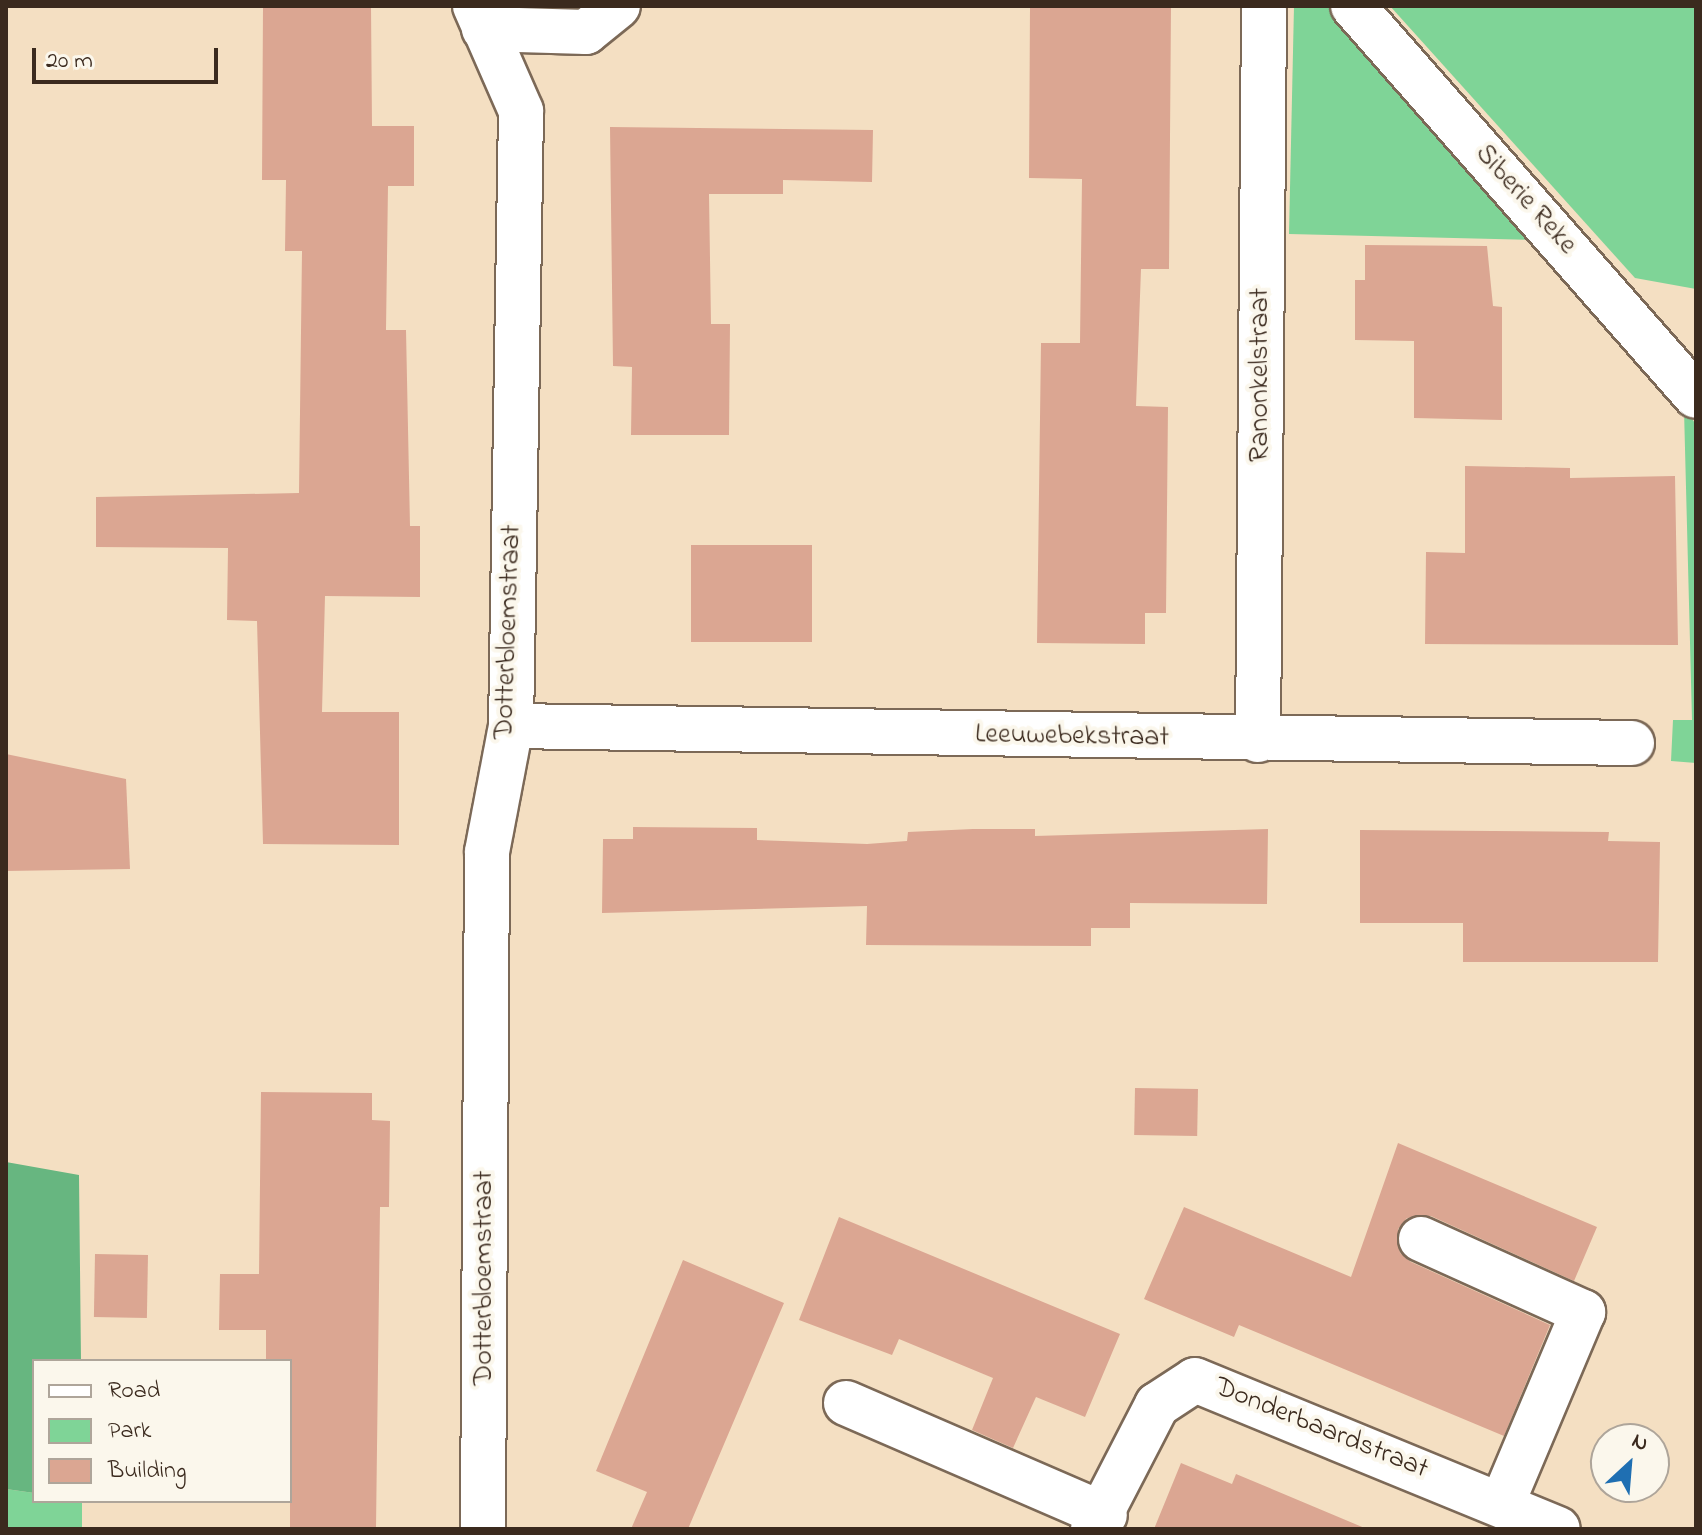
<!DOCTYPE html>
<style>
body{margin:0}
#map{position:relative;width:1702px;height:1535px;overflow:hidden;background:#f4dfc2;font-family:"Indie Flower",sans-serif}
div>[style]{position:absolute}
.green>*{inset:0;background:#7fd497}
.forest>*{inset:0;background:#67b680}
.building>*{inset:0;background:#dba692;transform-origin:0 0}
.roads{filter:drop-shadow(2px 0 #7c6957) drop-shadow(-2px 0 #7c6957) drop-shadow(0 2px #7c6957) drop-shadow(0 -2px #7c6957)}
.minor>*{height:44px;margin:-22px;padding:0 22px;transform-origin:22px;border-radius:22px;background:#fff}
span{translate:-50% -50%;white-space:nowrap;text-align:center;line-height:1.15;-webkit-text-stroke:8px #fbf7ec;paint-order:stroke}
.street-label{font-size:28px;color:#3b2a1e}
.frame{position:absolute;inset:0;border:8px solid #3b2a1e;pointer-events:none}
.legend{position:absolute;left:32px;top:1359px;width:260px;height:144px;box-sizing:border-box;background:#fbf7ec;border:2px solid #aea59a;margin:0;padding:10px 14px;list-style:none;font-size:24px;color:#3b2a1e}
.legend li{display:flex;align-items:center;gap:16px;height:40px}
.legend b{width:40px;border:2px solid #aea59a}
.north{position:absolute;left:1590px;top:1423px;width:80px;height:80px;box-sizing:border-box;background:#fbf7ec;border:2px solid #aea59a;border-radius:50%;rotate:26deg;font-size:22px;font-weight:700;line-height:32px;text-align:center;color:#3b2a1e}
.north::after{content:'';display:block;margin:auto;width:28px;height:36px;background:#1f6fb2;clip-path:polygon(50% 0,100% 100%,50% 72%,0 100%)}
.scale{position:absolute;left:32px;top:48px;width:186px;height:36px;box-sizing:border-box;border:4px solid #3b2a1e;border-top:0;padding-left:10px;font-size:24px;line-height:28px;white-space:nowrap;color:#3b2a1e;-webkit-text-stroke:6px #fbf7ec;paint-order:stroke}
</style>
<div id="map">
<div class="green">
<div style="clip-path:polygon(1294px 6px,1327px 6px,1533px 240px,1289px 234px)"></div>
<div style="clip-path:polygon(1390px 6px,1696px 6px,1696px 289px,1635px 278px)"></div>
<div style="clip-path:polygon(1684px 410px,1696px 424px,1696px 763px,1671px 761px,1673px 720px,1692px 720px)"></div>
<div style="clip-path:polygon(6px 1489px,34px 1493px,34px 1501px,82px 1501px,82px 1529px,6px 1529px)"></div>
</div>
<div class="forest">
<div style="clip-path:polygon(6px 1162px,79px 1175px,81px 1361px,34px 1361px,34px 1493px,6px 1489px)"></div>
</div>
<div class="building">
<div style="clip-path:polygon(263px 6px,371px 6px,372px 126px,414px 126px,414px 186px,388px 186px,386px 330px,406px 330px,410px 526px,420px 526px,420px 597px,325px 596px,322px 712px,399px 712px,399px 845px,263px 844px,257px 621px,227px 620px,228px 548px,96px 547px,96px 497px,299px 493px,302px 251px,285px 251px,286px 180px,262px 180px)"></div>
<div style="clip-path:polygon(1030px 6px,1171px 6px,1169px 269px,1141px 269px,1136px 406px,1168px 407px,1166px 613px,1145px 613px,1145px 644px,1037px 643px,1041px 343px,1080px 343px,1082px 179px,1029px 178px)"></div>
<div style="clip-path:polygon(610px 127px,873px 130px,872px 182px,783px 180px,783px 194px,709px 194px,711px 324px,730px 324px,729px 435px,631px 435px,632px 367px,613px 366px)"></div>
<div style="clip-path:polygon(1365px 245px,1487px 246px,1493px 306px,1502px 307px,1502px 420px,1414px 418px,1414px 341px,1355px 340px,1355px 280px,1365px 280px)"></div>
<div style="clip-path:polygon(1465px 466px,1570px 468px,1570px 478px,1675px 476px,1678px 645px,1425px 644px,1426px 552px,1465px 553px)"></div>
<div style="left:812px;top:545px;width:97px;height:121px;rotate:90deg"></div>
<div style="clip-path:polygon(6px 754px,126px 779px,130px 869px,6px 871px)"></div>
<div style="clip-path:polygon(633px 827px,757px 828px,757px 840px,867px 844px,907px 841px,908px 832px,973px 829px,1035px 829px,1035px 836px,1268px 829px,1267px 904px,1130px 903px,1130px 928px,1091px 928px,1091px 946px,866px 945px,867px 906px,602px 913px,603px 839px,633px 839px)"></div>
<div style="clip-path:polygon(1360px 830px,1609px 832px,1608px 841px,1660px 842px,1658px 962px,1463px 962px,1463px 923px,1360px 923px)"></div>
<div style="left:1135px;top:1088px;width:63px;height:47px;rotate:1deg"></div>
<div style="clip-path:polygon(261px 1092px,372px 1093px,372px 1120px,390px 1121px,389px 1207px,380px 1207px,376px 1529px,290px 1529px,290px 1361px,266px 1361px,266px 1330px,219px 1330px,220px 1274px,259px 1274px)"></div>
<div style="clip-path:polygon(1398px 1143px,1597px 1227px,1574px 1281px,1431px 1216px,1407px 1218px,1398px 1229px,1400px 1253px,1411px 1262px,1550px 1325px,1504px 1436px,1239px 1325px,1234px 1337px,1144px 1299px,1184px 1207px,1351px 1277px)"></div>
<div style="clip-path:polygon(839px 1217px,1120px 1334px,1085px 1417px,1036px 1397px,1013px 1448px,972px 1430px,993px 1378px,899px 1339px,892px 1355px,799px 1320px)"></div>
<div style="left:95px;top:1254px;width:53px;height:63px;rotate:1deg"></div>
<div style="clip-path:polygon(683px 1260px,784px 1303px,688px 1529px,631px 1529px,647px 1492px,596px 1471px)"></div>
<div style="clip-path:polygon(1181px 1463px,1232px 1484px,1236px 1474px,1367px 1529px,1154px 1529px)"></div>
</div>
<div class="roads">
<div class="minor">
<div style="left:475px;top:6px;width:115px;rotate:66.3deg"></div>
<div style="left:521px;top:111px;width:615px;rotate:90.93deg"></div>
<div style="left:511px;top:726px;width:128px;rotate:100.8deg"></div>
<div style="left:487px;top:852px;width:677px;rotate:90.34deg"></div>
<div style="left:1353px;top:6px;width:519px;rotate:48.67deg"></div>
<div style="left:484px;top:29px;width:102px;rotate:1.7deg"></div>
<div style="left:586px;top:32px;width:41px;rotate:-39.1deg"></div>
<div style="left:511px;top:726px;width:1121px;rotate:0.87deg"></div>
<div style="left:1258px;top:740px;width:731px;rotate:-89.53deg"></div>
<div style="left:1421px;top:1239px;width:178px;rotate:24.3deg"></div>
<div style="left:1583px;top:1312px;width:208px;rotate:112.9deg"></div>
<div style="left:846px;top:1403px;width:282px;rotate:23.4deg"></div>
<div style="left:1093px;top:1529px;width:140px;rotate:-62.7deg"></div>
<div style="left:1157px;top:1405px;width:45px;rotate:-33.3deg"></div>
<div style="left:1195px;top:1380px;width:392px;rotate:22.3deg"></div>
</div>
</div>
<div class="street-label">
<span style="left:1525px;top:200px;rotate:48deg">Siberie Reke</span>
<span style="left:1261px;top:375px;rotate:-90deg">Ranonkelstraat</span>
<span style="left:509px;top:632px;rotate:-88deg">Dotterbloemstraat</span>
<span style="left:1072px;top:737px;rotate:1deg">Leeuwebekstraat</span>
<span style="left:485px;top:1278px;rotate:-90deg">Dotterbloemstraat</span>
<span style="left:1321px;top:1429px;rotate:22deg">Donderbaardstraat</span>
</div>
<div class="frame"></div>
<ul class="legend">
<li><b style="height:10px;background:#fff"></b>Road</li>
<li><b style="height:22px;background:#7fd497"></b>Park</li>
<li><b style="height:22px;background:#dba692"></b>Building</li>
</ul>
<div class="north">N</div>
<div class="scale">20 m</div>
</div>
